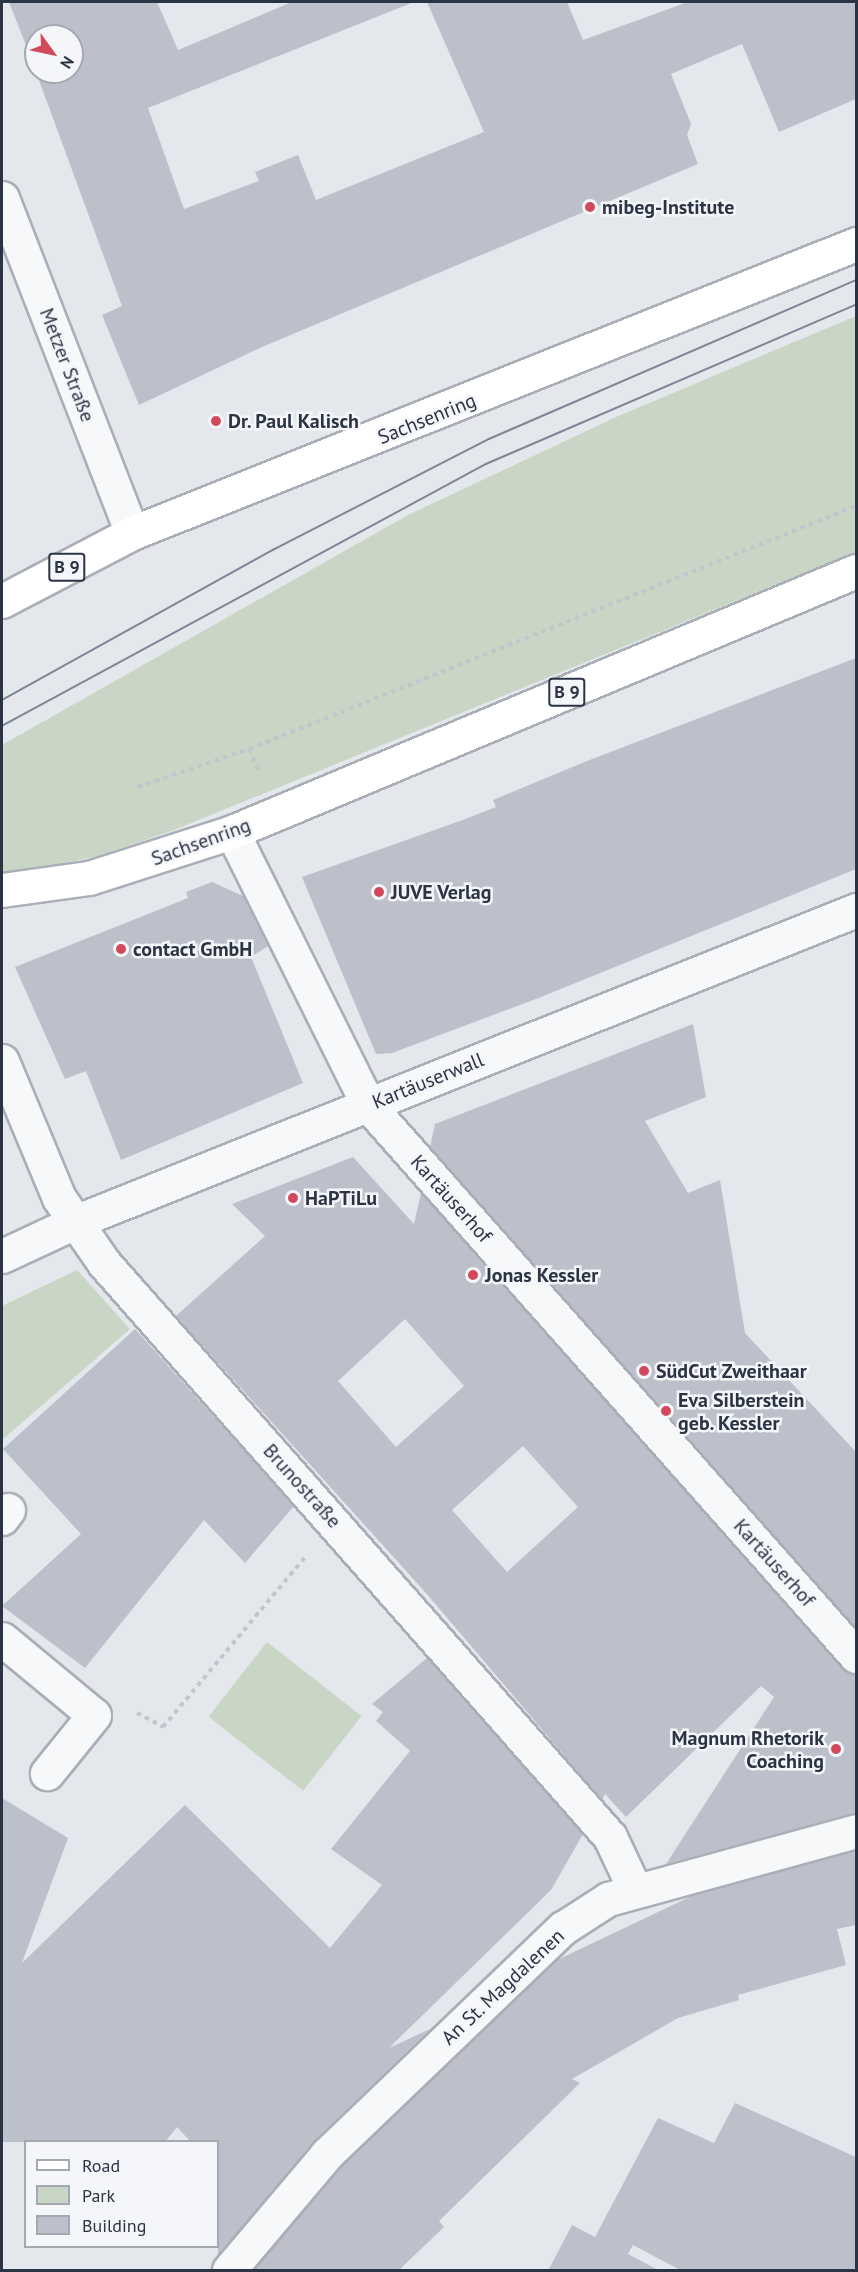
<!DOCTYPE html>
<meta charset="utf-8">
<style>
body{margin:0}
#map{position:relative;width:858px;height:2272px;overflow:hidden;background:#e4e7ec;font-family:"PT Sans",sans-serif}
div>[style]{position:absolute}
.green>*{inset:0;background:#c9d6c5;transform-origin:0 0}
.building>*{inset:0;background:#bbc0ca}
.path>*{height:4px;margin-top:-2px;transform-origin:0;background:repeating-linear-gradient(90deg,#c2c5cb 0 4.5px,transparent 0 9px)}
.roads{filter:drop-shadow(2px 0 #a9aeb7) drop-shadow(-2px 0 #a9aeb7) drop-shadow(0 2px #a9aeb7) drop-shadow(0 -2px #a9aeb7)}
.minor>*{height:33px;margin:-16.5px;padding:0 16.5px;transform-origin:16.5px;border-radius:16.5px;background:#f7f8fa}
.major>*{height:33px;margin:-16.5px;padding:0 16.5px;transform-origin:16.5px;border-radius:16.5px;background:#fff}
.tram>*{height:1.5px;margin:-0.75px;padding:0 0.75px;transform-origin:0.75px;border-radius:0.75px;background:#7d8696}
.dots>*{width:16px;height:16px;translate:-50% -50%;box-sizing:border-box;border:3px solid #f4f6f9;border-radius:50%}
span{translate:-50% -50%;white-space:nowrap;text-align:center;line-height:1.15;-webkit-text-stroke:5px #f4f6f9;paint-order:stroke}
.shield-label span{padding:2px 4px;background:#f4f6f9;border:2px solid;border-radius:4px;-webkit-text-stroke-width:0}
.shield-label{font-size:18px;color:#2b3445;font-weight:700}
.poi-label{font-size:20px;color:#2b3445;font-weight:700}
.left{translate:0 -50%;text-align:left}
.right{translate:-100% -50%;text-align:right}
.street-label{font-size:20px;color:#2b3445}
.frame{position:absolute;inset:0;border:3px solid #2b3445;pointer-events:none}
.legend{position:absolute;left:24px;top:2140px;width:195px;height:108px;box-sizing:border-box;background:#f4f6f9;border:2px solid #a4a8b1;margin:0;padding:8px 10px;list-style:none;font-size:18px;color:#2b3445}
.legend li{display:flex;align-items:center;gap:12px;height:30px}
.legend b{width:30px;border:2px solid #a4a8b1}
.north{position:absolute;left:24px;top:24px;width:60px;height:60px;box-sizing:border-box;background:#f4f6f9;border:2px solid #a4a8b1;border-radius:50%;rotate:123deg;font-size:16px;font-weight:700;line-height:24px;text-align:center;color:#2b3445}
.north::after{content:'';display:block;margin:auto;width:21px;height:27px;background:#d1495b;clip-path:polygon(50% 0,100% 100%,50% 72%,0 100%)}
</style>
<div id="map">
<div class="green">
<div style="clip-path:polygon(856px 316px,856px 552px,174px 830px,98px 856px,2px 876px,2px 745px,408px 515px,616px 417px)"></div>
<div style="clip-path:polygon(77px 1270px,130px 1329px,2px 1440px,2px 1306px)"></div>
<div style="left:267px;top:1642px;width:120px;height:95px;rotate:38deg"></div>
</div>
<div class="building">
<div style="clip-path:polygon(9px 2px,157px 2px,178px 50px,292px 2px,414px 2px,148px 108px,184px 209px,259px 181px,255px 172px,298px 155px,316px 200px,484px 132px,427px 2px,567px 2px,583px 40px,688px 2px,856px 2px,856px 99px,779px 132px,742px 44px,671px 74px,691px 124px,687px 135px,698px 164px,262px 347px,139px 405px,102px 315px,122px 306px,36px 72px,72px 72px,72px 36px,36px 36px,36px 71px)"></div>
<div style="clip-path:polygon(856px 658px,856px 869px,541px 997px,392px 1053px,376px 1054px,302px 877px,460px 821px,496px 807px,493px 800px,587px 761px)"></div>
<div style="clip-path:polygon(212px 882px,243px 896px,268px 946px,251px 957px,303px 1083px,121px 1160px,86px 1071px,65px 1079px,15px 967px,188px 898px,186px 892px)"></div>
<div style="clip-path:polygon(693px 1024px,706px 1097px,645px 1121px,688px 1193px,720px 1180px,745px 1333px,856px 1452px,856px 1628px,430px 1147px,435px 1124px)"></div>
<div style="clip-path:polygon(evenodd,353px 1157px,414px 1224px,421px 1193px,842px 1668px,856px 1674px,856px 1813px,666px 1864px,774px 1697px,761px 1686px,626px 1817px,605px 1794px,602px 1800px,426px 1593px,176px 1316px,265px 1236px,232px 1204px,353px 1157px,405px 1319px,464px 1386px,396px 1447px,338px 1381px,405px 1319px,353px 1157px,523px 1446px,578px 1507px,507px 1572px,452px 1510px,523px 1446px)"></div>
<div style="clip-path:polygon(135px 1329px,294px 1506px,245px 1563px,204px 1520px,85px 1668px,2px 1606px,81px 1534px,3px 1449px)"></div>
<div style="clip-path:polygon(427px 1658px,583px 1834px,551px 1890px,389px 2048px,430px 2029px,313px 2142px,218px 2255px,218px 2142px,191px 2142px,177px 2127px,165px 2142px,2px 2142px,2px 1798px,68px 1838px,22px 1963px,185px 1805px,330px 1948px,382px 1885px,331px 1849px,410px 1751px,376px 1721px,383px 1712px,372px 1704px)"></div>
<div style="clip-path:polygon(856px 1850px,856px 1925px,837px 1929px,846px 1965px,738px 1995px,739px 2000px,678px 2018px,572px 2079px,580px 2083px,439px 2221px,444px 2227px,398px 2271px,253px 2271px,341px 2167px,555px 1961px,694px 1895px)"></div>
<div style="clip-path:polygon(735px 2103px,856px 2157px,856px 2271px,682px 2271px,633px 2245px,628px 2254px,660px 2271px,548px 2271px,572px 2225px,595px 2237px,658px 2118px,714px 2143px)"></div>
</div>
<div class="path">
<div style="left:249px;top:749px;width:27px;rotate:66deg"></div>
<div style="left:138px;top:787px;width:117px;rotate:-18.9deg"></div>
<div style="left:249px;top:749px;width:654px;rotate:-21.82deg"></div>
<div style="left:137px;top:1713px;width:30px;rotate:28deg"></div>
<div style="left:163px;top:1727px;width:222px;rotate:-50.1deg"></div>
</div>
<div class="roads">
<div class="minor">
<div style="left:2px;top:198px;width:359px;rotate:68.8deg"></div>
<div style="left:232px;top:832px;width:305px;rotate:63.5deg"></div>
<div style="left:368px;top:1105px;width:736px;rotate:48.47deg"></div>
<div style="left:2px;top:1061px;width:148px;rotate:67.4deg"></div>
<div style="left:59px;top:1198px;width:79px;rotate:55.3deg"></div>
<div style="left:104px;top:1263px;width:765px;rotate:48.6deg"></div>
<div style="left:610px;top:1837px;width:59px;rotate:64.7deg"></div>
<div style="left:2px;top:1256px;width:83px;rotate:-25deg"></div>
<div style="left:77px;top:1221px;width:839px;rotate:-21.76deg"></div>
<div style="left:2px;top:1518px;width:10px;rotate:-53deg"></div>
<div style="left:2px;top:1639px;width:119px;rotate:39.6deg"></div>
<div style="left:94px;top:1715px;width:75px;rotate:129deg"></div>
<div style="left:229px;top:2270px;width:152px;rotate:-49.8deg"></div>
<div style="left:327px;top:2154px;width:327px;rotate:-43.8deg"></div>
<div style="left:563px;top:1928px;width:54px;rotate:-32.8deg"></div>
<div style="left:608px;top:1899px;width:257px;rotate:-15.3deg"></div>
</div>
<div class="major">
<div style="left:2px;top:601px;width:147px;rotate:-27.6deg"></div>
<div style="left:132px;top:533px;width:780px;rotate:-21.76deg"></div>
<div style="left:2px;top:890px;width:88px;rotate:-7.9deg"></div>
<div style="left:89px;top:878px;width:150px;rotate:-17.8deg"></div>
<div style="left:232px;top:832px;width:676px;rotate:-22.7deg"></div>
</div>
</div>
<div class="tram">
<div style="left:2px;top:700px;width:310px;rotate:-29deg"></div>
<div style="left:273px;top:550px;width:243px;rotate:-27.2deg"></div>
<div style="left:489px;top:439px;width:400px;rotate:-23.4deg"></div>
<div style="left:2px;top:726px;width:550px;rotate:-28.43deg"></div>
<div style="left:486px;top:464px;width:403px;rotate:-23.3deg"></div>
</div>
<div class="dots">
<div style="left:590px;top:207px;background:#d1495b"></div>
<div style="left:216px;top:421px;background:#d1495b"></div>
<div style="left:379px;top:892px;background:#d1495b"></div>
<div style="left:121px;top:949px;background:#d1495b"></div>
<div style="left:293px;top:1198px;background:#d1495b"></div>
<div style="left:473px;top:1275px;background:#d1495b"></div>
<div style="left:644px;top:1371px;background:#d1495b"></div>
<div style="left:666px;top:1411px;background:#d1495b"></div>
<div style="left:836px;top:1749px;background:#d1495b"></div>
</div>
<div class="shield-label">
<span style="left:67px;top:567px">B 9</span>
<span style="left:567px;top:692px">B 9</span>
</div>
<div class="poi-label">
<span class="left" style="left:602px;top:207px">mibeg-Institute</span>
<span class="left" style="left:228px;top:421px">Dr. Paul Kalisch</span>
<span class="left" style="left:391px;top:892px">JUVE Verlag</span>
<span class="left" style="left:133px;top:949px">contact GmbH</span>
<span class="left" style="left:305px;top:1198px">HaPTiLu</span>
<span class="left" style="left:485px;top:1275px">Jonas Kessler</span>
<span class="left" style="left:656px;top:1371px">SüdCut Zweithaar</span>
<span class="left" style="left:678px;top:1412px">Eva Silberstein<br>geb. Kessler</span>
<span class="right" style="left:824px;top:1750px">Magnum Rhetorik<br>Coaching</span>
</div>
<div class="street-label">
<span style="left:67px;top:365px;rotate:69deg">Metzer Straße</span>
<span style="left:427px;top:419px;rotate:-22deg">Sachsenring</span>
<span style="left:201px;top:842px;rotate:-20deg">Sachsenring</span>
<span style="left:428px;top:1081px;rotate:-22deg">Kartäuserwall</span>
<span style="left:451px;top:1199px;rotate:48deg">Kartäuserhof</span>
<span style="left:302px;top:1486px;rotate:48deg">Brunostraße</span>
<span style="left:774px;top:1563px;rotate:48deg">Kartäuserhof</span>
<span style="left:503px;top:1987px;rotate:-43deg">An St. Magdalenen</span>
</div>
<div class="frame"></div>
<ul class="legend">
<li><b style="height:8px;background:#fff"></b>Road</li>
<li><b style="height:16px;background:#c9d6c5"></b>Park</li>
<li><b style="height:16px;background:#bbc0ca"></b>Building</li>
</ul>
<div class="north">N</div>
</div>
